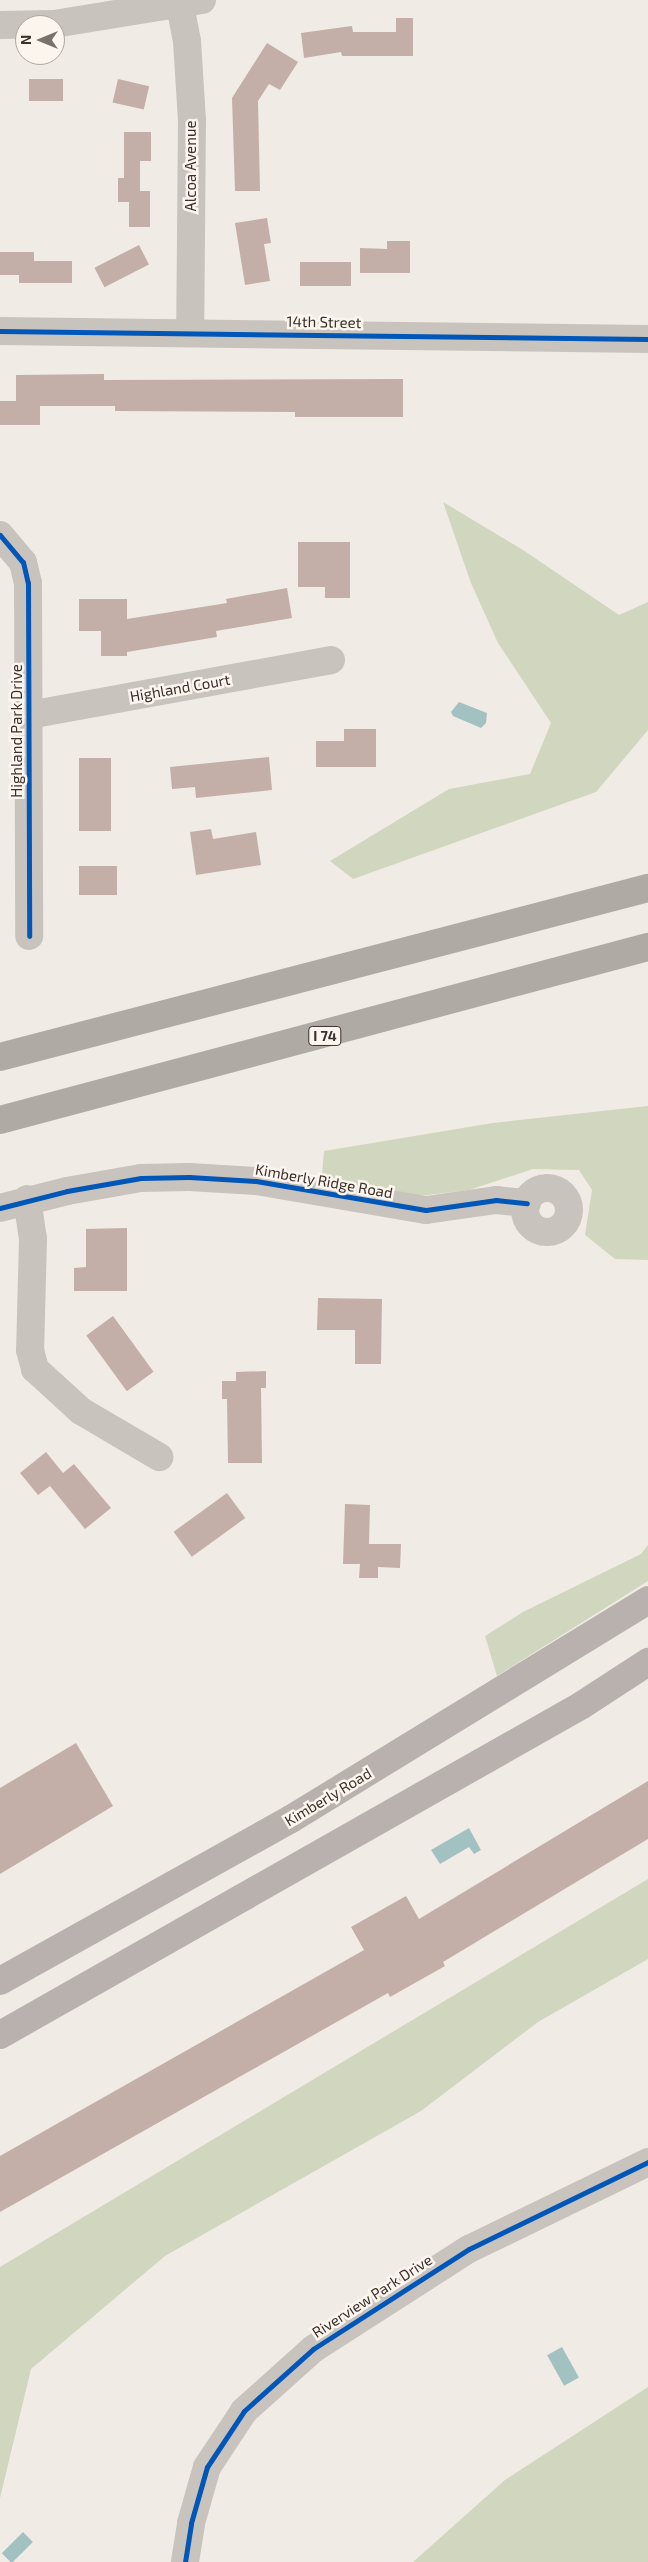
<!DOCTYPE html>
<style>
body{margin:0}
#map{position:relative;width:648px;height:2562px;overflow:hidden;background:#f0ebe5;font-family:"Exo 2",sans-serif}
div>[style]{position:absolute}
.green>*{inset:0;background:#d1d6bf}
.water>*{inset:0;background:#a1c2c1;transform-origin:0 0}
.building>*{inset:0;background:#c3afa7;transform-origin:0 0}
.minor>*{height:28px;margin:-14px;padding:0 14px;transform-origin:14px;border-radius:14px;background:#c9c3be}
.minor>.ring{margin:-14px;padding:0;box-sizing:content-box;background:none;border:28px solid #c9c3be;border-radius:50%}
.major>*{height:28px;margin:-14px;padding:0 14px;transform-origin:14px;border-radius:14px;background:#b8b1ad}
.highway>*{height:28px;margin:-14px;padding:0 14px;transform-origin:14px;border-radius:14px;background:#afaaa4}
.cycleway>*{height:5px;margin:-2.5px;padding:0 2.5px;transform-origin:2.5px;border-radius:2.5px;background:#0057b8}
span{translate:-50% -50%;white-space:nowrap;text-align:center;line-height:1.15;-webkit-text-stroke:5px #fbf5ee;paint-order:stroke}
.shield-label span{padding:1px 4px;background:#fbf5ee;border:1px solid;border-radius:4px;-webkit-text-stroke-width:0}
.shield-label{font-size:14px;color:#3b302b;font-weight:700}
.street-label{font-size:15px;color:#3b302b}
.north{position:absolute;left:15px;top:15px;width:50px;height:50px;box-sizing:border-box;background:#fbf5ee;border:1px solid #aea6a0;border-radius:50%;rotate:270deg;font-size:14px;font-weight:700;line-height:20px;text-align:center;color:#3b302b}
.north::after{content:'';display:block;margin:auto;width:18px;height:22px;background:#7a716c;clip-path:polygon(50% 0,100% 100%,50% 72%,0 100%)}
</style>
<div id="map">
<div class="green">
<div style="clip-path:polygon(443px 502px,523px 550px,619px 615px,648px 602px,648px 730px,596px 792px,353px 879px,330px 861px,449px 789px,530px 774px,551px 723px,498px 643px,471px 583px)"></div>
<div style="clip-path:polygon(648px 1106px,648px 1260px,615px 1259px,585px 1235px,592px 1190px,579px 1170px,533px 1169px,469px 1190px,402px 1198px,321px 1185px,324px 1151px,493px 1123px)"></div>
<div style="clip-path:polygon(648px 1545px,648px 1581px,497px 1676px,485px 1636px,523px 1612px,641px 1554px)"></div>
<div style="clip-path:polygon(648px 1879px,648px 1959px,538px 2022px,421px 2111px,165px 2256px,31px 2369px,0 2498px,0 2267px)"></div>
<div style="clip-path:polygon(648px 2387px,648px 2562px,413px 2562px,505px 2480px)"></div>
</div>
<div class="water">
<div style="clip-path:polygon(459px 702px,487px 713px,486px 723px,481px 728px,453px 716px,451px 712px)"></div>
<div style="clip-path:polygon(469px 1828px,481px 1850px,474px 1854px,469px 1847px,440px 1864px,431px 1850px)"></div>
<div style="left:562px;top:2347px;width:35px;height:17px;rotate:61deg"></div>
<div style="left:23px;top:2532px;width:14px;height:30px;rotate:45deg"></div>
</div>
<div class="building">
<div style="clip-path:polygon(396px 18px,413px 18px,413px 56px,342px 56px,341px 52px,304px 58px,301px 33px,352px 26px,353px 32px,396px 32px)"></div>
<div style="clip-path:polygon(267px 43px,298px 62px,280px 90px,269px 84px,258px 101px,260px 191px,235px 191px,232px 98px)"></div>
<div style="left:29px;top:79px;width:34px;height:22px"></div>
<div style="left:118px;top:79px;width:32px;height:24px;rotate:13deg"></div>
<div style="clip-path:polygon(124px 132px,151px 132px,151px 161px,140px 161px,140px 191px,150px 191px,150px 227px,129px 227px,129px 202px,118px 202px,118px 178px,124px 178px)"></div>
<div style="clip-path:polygon(267px 218px,271px 243px,264px 244px,270px 281px,245px 285px,235px 223px)"></div>
<div style="clip-path:polygon(387px 241px,410px 241px,410px 273px,360px 273px,360px 248px,387px 249px)"></div>
<div style="left:139px;top:245px;width:22px;height:50px;rotate:63deg"></div>
<div style="clip-path:polygon(0 252px,34px 252px,34px 261px,72px 261px,72px 283px,19px 283px,19px 275px,0 275px)"></div>
<div style="left:300px;top:262px;width:51px;height:24px"></div>
<div style="clip-path:polygon(104px 374px,104px 380px,403px 379px,403px 417px,295px 417px,295px 412px,115px 411px,115px 406px,40px 406px,40px 425px,0 425px,0 401px,16px 401px,16px 375px)"></div>
<div style="clip-path:polygon(298px 542px,350px 542px,350px 598px,325px 598px,325px 587px,298px 587px)"></div>
<div style="clip-path:polygon(287px 588px,292px 618px,216px 631px,217px 637px,127px 652px,127px 656px,101px 656px,101px 631px,79px 631px,79px 599px,127px 599px,127px 619px,227px 603px,226px 599px)"></div>
<div style="clip-path:polygon(344px 729px,376px 729px,376px 767px,316px 767px,316px 741px,344px 741px)"></div>
<div style="clip-path:polygon(269px 757px,272px 790px,196px 798px,195px 787px,172px 789px,170px 767px)"></div>
<div style="left:79px;top:758px;width:32px;height:73px"></div>
<div style="clip-path:polygon(211px 829px,213px 839px,256px 832px,261px 865px,196px 875px,190px 832px)"></div>
<div style="left:79px;top:866px;width:38px;height:29px"></div>
<div style="clip-path:polygon(127px 1228px,127px 1291px,74px 1291px,74px 1268px,86px 1267px,86px 1229px)"></div>
<div style="clip-path:polygon(318px 1298px,382px 1299px,381px 1364px,355px 1364px,355px 1330px,317px 1330px)"></div>
<div style="left:113px;top:1316px;width:69px;height:33px;rotate:54deg"></div>
<div style="clip-path:polygon(266px 1371px,266px 1388px,261px 1388px,262px 1463px,228px 1463px,227px 1399px,222px 1399px,222px 1381px,236px 1381px,236px 1372px)"></div>
<div style="clip-path:polygon(46px 1452px,63px 1473px,74px 1464px,111px 1508px,85px 1529px,50px 1486px,38px 1495px,20px 1473px)"></div>
<div style="left:227px;top:1493px;width:31px;height:66px;rotate:54deg"></div>
<div style="clip-path:polygon(345px 1504px,370px 1505px,369px 1544px,401px 1544px,400px 1568px,378px 1567px,378px 1578px,359px 1578px,360px 1564px,343px 1564px)"></div>
<div style="clip-path:polygon(76px 1743px,113px 1806px,0 1874px,0 1788px)"></div>
<div style="clip-path:polygon(648px 1781px,648px 1839px,443px 1962px,445px 1966px,390px 1997px,388px 1993px,0 2212px,0 2156px,364px 1950px,351px 1927px,406px 1896px,419px 1919px)"></div>
</div>
<div class="minor">
<div style="left:179px;top:0;width:42px;rotate:79deg"></div>
<div style="left:187px;top:41px;width:79px;rotate:86.4deg"></div>
<div style="left:192px;top:120px;width:213px;rotate:90.5deg"></div>
<div style="left:0;top:25px;width:54px;rotate:-1.1deg"></div>
<div style="left:54px;top:24px;width:150px;rotate:-9.2deg"></div>
<div style="left:0;top:331px;width:648px;rotate:0.71deg"></div>
<div style="left:0;top:535px;width:35px;rotate:50deg"></div>
<div style="left:23px;top:562px;width:22px;rotate:77deg"></div>
<div style="left:28px;top:583px;width:353px;rotate:89.8deg"></div>
<div style="left:29px;top:715px;width:307px;rotate:-10.3deg"></div>
<div class="ring" style="left:525px;top:1188px;width:16px;height:16px"></div>
<div style="left:27px;top:1199px;width:40px;rotate:81.5deg"></div>
<div style="left:33px;top:1239px;width:111px;rotate:91.5deg"></div>
<div style="left:30px;top:1350px;width:20px;rotate:75deg"></div>
<div style="left:35px;top:1369px;width:62px;rotate:42.4deg"></div>
<div style="left:81px;top:1411px;width:91px;rotate:30.5deg"></div>
<div style="left:0;top:1208px;width:69px;rotate:-14.2deg"></div>
<div style="left:67px;top:1191px;width:75px;rotate:-10deg"></div>
<div style="left:141px;top:1178px;width:48px;rotate:-1.2deg"></div>
<div style="left:189px;top:1177px;width:67px;rotate:3.4deg"></div>
<div style="left:256px;top:1181px;width:172px;rotate:9.7deg"></div>
<div style="left:426px;top:1210px;width:71px;rotate:-8.1deg"></div>
<div style="left:496px;top:1200px;width:31px;rotate:6deg"></div>
<div style="left:185px;top:2562px;width:39px;rotate:-81deg"></div>
<div style="left:191px;top:2523px;width:58px;rotate:-74.1deg"></div>
<div style="left:207px;top:2467px;width:67px;rotate:-56.5deg"></div>
<div style="left:244px;top:2411px;width:93px;rotate:-41.9deg"></div>
<div style="left:313px;top:2349px;width:185px;rotate:-32.7deg"></div>
<div style="left:469px;top:2249px;width:199px;rotate:-25.9deg"></div>
</div>
<div class="major">
<div style="left:0;top:1981px;width:333px;rotate:-29.1deg"></div>
<div style="left:291px;top:1819px;width:419px;rotate:-31.5deg"></div>
<div style="left:0;top:2035px;width:669px;rotate:-29.55deg"></div>
<div style="left:582px;top:1705px;width:79px;rotate:-33.1deg"></div>
</div>
<div class="highway">
<div style="left:0;top:1057px;width:670px;rotate:-14.62deg"></div>
<div style="left:0;top:1120px;width:671px;rotate:-14.95deg"></div>
</div>
<div class="cycleway">
<div style="left:0;top:331px;width:648px;rotate:0.71deg"></div>
<div style="left:0;top:535px;width:35px;rotate:50deg"></div>
<div style="left:23px;top:562px;width:22px;rotate:77deg"></div>
<div style="left:28px;top:583px;width:353px;rotate:89.8deg"></div>
<div style="left:0;top:1208px;width:69px;rotate:-14.2deg"></div>
<div style="left:67px;top:1191px;width:75px;rotate:-10deg"></div>
<div style="left:141px;top:1178px;width:48px;rotate:-1.2deg"></div>
<div style="left:189px;top:1177px;width:67px;rotate:3.4deg"></div>
<div style="left:256px;top:1181px;width:172px;rotate:9.7deg"></div>
<div style="left:426px;top:1210px;width:71px;rotate:-8.1deg"></div>
<div style="left:496px;top:1200px;width:31px;rotate:6deg"></div>
<div style="left:185px;top:2562px;width:39px;rotate:-81deg"></div>
<div style="left:191px;top:2523px;width:58px;rotate:-74.1deg"></div>
<div style="left:207px;top:2467px;width:67px;rotate:-56.5deg"></div>
<div style="left:244px;top:2411px;width:93px;rotate:-41.9deg"></div>
<div style="left:313px;top:2349px;width:185px;rotate:-32.7deg"></div>
<div style="left:469px;top:2249px;width:199px;rotate:-25.9deg"></div>
</div>
<div class="shield-label">
<span style="left:325px;top:1036px">I 74</span>
</div>
<div class="street-label">
<span style="left:191px;top:166px;rotate:-90deg">Alcoa Avenue</span>
<span style="left:324px;top:322px;rotate:1deg">14th Street</span>
<span style="left:180px;top:688px;rotate:-10deg">Highland Court</span>
<span style="left:17px;top:731px;rotate:-90deg">Highland Park Drive</span>
<span style="left:324px;top:1181px;rotate:10deg">Kimberly Ridge Road</span>
<span style="left:328px;top:1797px;rotate:-31deg">Kimberly Road</span>
<span style="left:372px;top:2296px;rotate:-33deg">Riverview Park Drive</span>
</div>
<div class="north">N</div>
</div>
